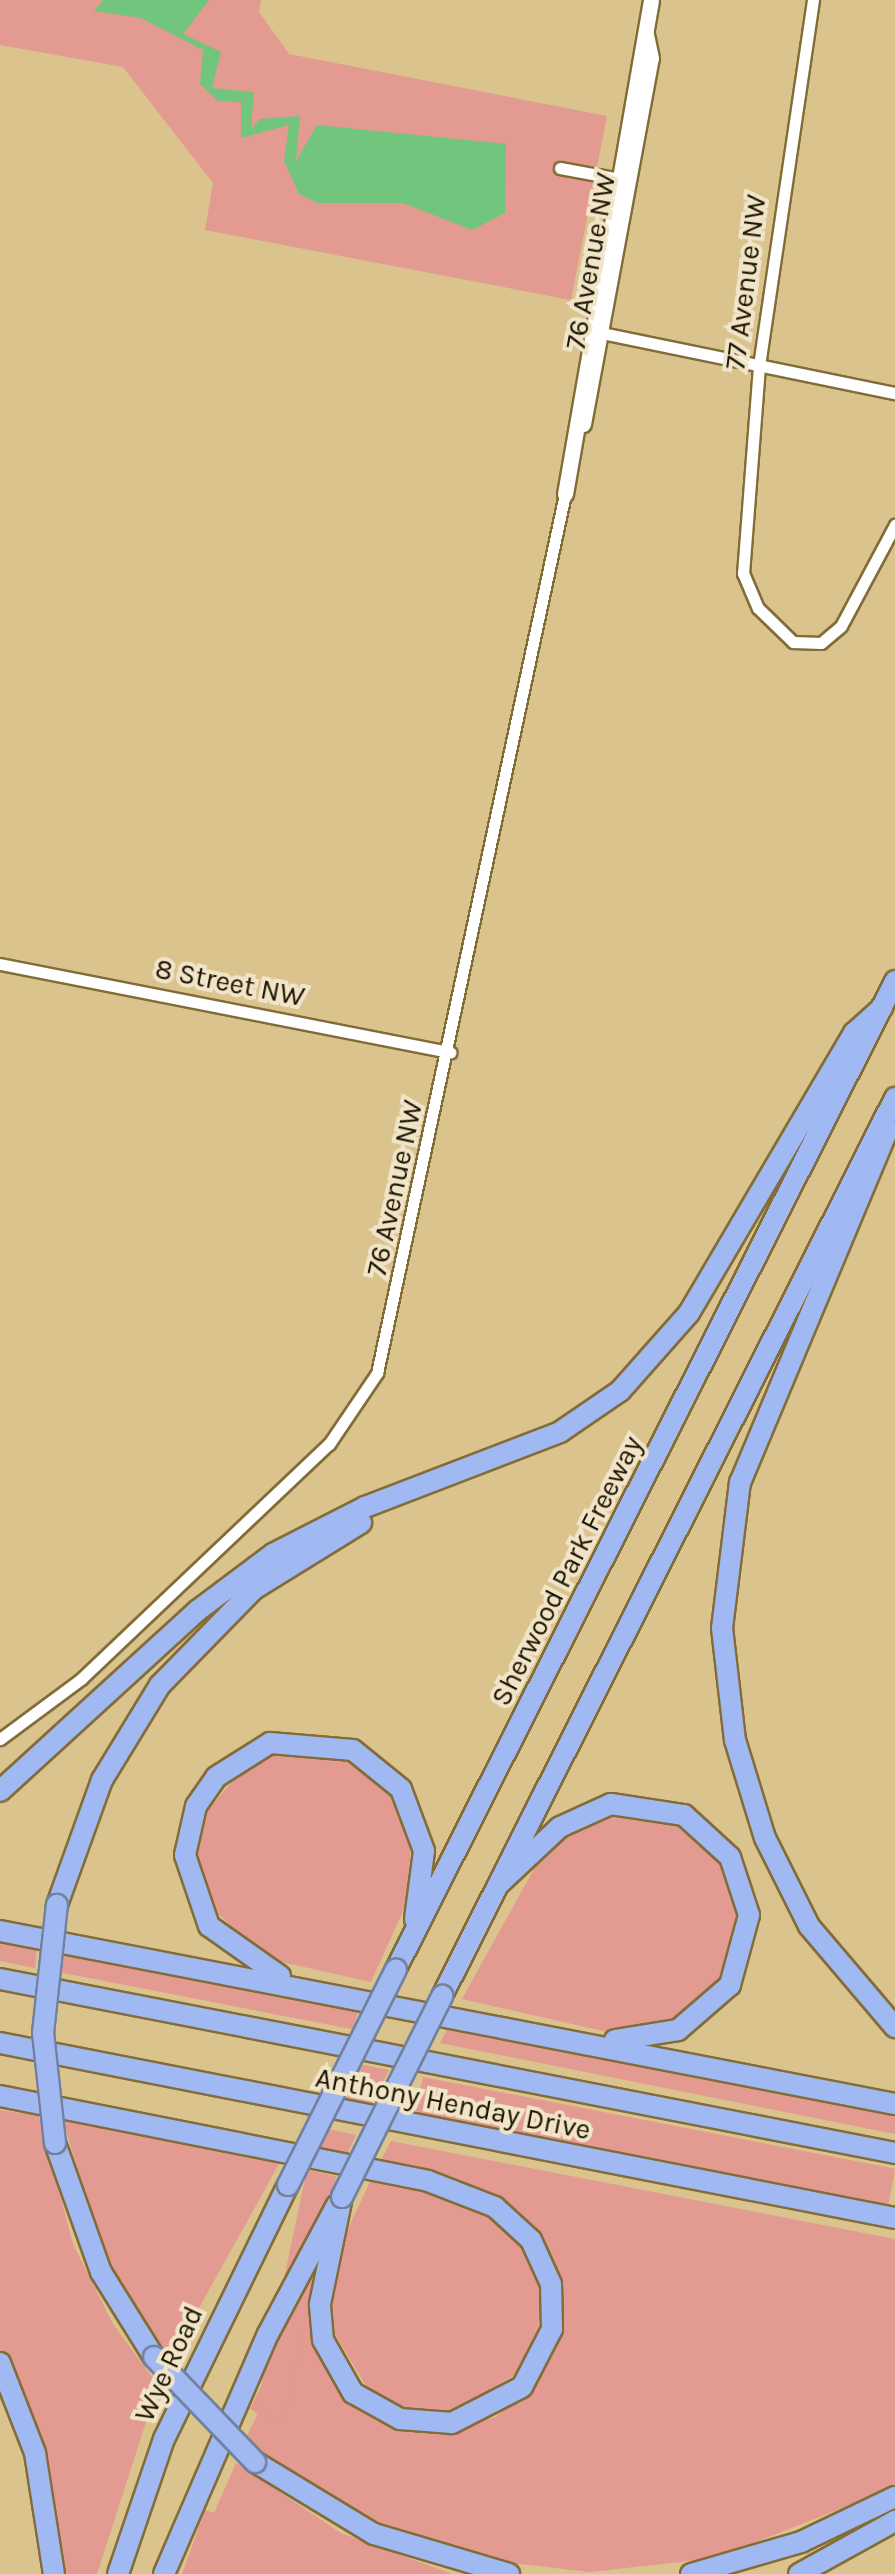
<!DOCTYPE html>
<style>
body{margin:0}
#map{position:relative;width:895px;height:2574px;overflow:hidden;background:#dac38c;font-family:Karla,sans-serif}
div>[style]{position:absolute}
.green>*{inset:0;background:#e29a91;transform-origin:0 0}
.water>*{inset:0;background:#72c57d}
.roads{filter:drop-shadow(2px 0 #826c38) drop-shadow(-2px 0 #826c38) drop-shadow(0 2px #826c38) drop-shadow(0 -2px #826c38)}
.street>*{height:11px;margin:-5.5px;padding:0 5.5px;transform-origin:5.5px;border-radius:5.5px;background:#fff}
.secondary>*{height:15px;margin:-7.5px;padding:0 7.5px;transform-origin:7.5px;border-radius:7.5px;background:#fff}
.highway>*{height:20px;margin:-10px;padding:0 10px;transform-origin:10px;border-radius:10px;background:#a1b9f3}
.bridges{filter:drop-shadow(2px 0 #73809e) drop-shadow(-2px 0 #73809e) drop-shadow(0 2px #73809e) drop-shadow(0 -2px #73809e)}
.highway-bridge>*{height:20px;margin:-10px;padding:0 10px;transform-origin:10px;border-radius:10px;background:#a1b9f3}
span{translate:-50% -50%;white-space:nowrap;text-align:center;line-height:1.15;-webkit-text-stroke:8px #f0e4c9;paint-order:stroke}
.street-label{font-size:28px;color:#1e1501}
</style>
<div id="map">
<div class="green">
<div style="clip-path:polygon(0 0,261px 0,259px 12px,289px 54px,607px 116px,571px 300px,205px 230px,213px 183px,123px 67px,0 45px)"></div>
<div style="clip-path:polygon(279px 1753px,345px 1757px,395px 1795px,411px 1836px,408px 1900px,371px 1982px,264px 1958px,209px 1905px,197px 1854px,208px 1810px,242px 1770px)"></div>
<div style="clip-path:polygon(608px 1813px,680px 1822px,717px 1851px,742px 1915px,726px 1980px,681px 2019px,612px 2033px,462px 1999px,539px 1860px,569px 1831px)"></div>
<div style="clip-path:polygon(0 1938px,37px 1945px,35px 1968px,0 1961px)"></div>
<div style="left:60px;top:1949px;width:304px;height:23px;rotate:11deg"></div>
<div style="clip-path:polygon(449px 2026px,895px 2111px,895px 2134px,440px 2043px)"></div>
<div style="clip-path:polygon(359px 2064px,389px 2070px,372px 2103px,343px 2098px)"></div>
<div style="left:423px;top:2077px;width:481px;height:37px;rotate:11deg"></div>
<div style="clip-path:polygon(0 2110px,39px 2116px,73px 2244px,113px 2324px,158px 2385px,97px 2574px,65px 2574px,45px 2467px,0 2355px)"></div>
<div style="clip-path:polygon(63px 2120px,139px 2136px,143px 2129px,279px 2164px,169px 2362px,99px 2244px)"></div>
<div style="clip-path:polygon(328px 2129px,356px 2135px,346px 2156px,317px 2150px)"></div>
<div style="clip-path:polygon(391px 2141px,895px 2239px,895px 2487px,716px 2558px,590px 2572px,478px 2559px,373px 2524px,290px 2478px,245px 2440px,258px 2413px,250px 2409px,315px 2277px,352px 2396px,457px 2429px,495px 2417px,528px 2391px,558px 2335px,557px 2276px,539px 2236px,472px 2186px,380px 2162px)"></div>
<div style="left:307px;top:2170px;width:30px;height:249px;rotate:12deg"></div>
<div style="clip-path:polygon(402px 2180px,480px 2204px,533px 2254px,546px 2303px,524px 2369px,450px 2414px,413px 2412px,369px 2391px,330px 2326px,338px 2250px,370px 2182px,400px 2188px)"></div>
<div style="clip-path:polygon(236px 2463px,341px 2533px,452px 2574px,182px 2574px,205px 2510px,214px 2513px)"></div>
</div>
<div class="water">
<div style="clip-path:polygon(103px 0,209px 0,183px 34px,221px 52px,212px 88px,254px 92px,251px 129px,260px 119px,300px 116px,296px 161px,317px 125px,506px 144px,505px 213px,472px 230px,403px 203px,317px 203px,299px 194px,284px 161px,289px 125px,241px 138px,241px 102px,218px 101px,200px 84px,203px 50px,141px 18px,94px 11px)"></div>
</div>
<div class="roads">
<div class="street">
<div style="left:813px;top:0;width:370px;rotate:98.4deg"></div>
<div style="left:759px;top:366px;width:208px;rotate:94.4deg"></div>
<div style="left:743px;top:573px;width:38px;rotate:67deg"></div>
<div style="left:758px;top:608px;width:49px;rotate:44.2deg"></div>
<div style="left:793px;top:642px;width:28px;rotate:2deg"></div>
<div style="left:821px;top:643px;width:26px;rotate:-40deg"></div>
<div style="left:841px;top:626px;width:115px;rotate:-61.9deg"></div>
<div style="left:560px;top:168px;width:55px;rotate:10.5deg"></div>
<div style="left:592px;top:331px;width:309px;rotate:11.6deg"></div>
<div style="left:0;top:964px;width:459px;rotate:11.1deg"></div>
<div style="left:0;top:1739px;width:101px;rotate:-36.5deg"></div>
<div style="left:81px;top:1679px;width:342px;rotate:-43.5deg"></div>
<div style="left:329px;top:1444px;width:86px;rotate:-55.9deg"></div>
<div style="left:377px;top:1373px;width:899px;rotate:-77.93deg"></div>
</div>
<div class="secondary">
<div style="left:583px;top:424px;width:372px;rotate:-79.5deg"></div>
<div style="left:651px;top:58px;width:24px;rotate:-102deg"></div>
<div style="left:565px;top:494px;width:501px;rotate:-80.12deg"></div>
</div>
<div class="highway">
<div style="left:888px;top:1129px;width:383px;rotate:112.7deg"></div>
<div style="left:740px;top:1482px;width:147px;rotate:97deg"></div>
<div style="left:722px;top:1628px;width:113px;rotate:83.4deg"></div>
<div style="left:735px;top:1740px;width:102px;rotate:73deg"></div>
<div style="left:765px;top:1838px;width:98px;rotate:63.4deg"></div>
<div style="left:809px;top:1926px;width:133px;rotate:49.6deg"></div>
<div style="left:0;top:1791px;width:267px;rotate:-42.4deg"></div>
<div style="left:197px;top:1611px;width:95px;rotate:-36.9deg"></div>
<div style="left:273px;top:1554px;width:103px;rotate:-27.1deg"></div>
<div style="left:365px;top:1507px;width:209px;rotate:-21deg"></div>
<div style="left:560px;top:1432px;width:73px;rotate:-34.3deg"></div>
<div style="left:620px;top:1391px;width:104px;rotate:-48.5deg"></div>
<div style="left:689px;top:1313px;width:325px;rotate:-59.5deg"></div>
<div style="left:854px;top:1033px;width:38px;rotate:-42deg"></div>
<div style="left:499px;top:1884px;width:83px;rotate:-43.1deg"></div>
<div style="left:560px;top:1827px;width:56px;rotate:-24.3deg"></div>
<div style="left:611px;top:1804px;width:74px;rotate:8.6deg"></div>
<div style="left:684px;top:1815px;width:62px;rotate:42.4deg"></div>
<div style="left:730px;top:1857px;width:61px;rotate:71.9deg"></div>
<div style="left:749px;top:1915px;width:73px;rotate:105.2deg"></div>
<div style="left:730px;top:1985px;width:69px;rotate:139.1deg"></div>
<div style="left:678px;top:2030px;width:64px;rotate:171deg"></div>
<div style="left:57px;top:1905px;width:133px;rotate:-70.2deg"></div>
<div style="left:102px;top:1780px;width:111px;rotate:-58.6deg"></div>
<div style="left:160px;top:1685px;width:134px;rotate:-45.6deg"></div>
<div style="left:254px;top:1589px;width:126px;rotate:-31.7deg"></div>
<div style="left:0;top:1931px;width:912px;rotate:10.94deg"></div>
<div style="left:396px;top:1969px;width:1107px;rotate:-63.2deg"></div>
<div style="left:280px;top:1976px;width:87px;rotate:-144.8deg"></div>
<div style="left:209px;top:1926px;width:75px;rotate:-108.7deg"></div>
<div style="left:185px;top:1855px;width:50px;rotate:-77.3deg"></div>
<div style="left:196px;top:1806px;width:35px;rotate:-55deg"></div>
<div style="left:216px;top:1777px;width:64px;rotate:-32.2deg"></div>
<div style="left:270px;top:1743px;width:83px;rotate:4.8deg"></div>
<div style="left:353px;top:1750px;width:62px;rotate:39.1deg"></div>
<div style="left:401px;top:1789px;width:66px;rotate:69.6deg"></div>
<div style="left:424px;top:1851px;width:69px;rotate:97.5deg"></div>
<div style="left:0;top:1979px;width:912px;rotate:11deg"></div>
<div style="left:442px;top:1996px;width:1006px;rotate:-63.23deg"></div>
<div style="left:0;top:2043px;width:912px;rotate:11.06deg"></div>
<div style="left:0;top:2096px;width:436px;rotate:11.2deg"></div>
<div style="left:428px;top:2181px;width:72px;rotate:21.2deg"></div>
<div style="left:495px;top:2207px;width:49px;rotate:42.5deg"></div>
<div style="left:531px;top:2240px;width:48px;rotate:65.6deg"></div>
<div style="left:551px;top:2284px;width:45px;rotate:88.7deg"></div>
<div style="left:552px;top:2329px;width:65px;rotate:117.3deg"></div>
<div style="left:522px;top:2387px;width:79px;rotate:152.8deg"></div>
<div style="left:452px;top:2423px;width:52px;rotate:-175.6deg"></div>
<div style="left:400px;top:2419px;width:54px;rotate:-151deg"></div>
<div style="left:353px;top:2393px;width:61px;rotate:-119.5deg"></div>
<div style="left:323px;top:2340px;width:36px;rotate:-95deg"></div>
<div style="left:320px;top:2304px;width:109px;rotate:-78.4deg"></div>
<div style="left:55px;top:2143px;width:137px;rotate:70.4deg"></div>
<div style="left:101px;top:2272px;width:100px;rotate:58.1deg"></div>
<div style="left:0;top:2363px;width:97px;rotate:68.7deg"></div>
<div style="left:35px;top:2453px;width:122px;rotate:81.1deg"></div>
<div style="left:255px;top:2462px;width:139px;rotate:31.2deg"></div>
<div style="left:374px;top:2534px;width:141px;rotate:16.5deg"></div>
<div style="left:118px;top:2574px;width:143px;rotate:-71.2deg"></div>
<div style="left:164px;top:2439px;width:283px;rotate:-64deg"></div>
<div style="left:164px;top:2574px;width:262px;rotate:-66.6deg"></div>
<div style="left:268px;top:2334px;width:146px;rotate:-61.9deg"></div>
<div style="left:691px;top:2574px;width:115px;rotate:-16.2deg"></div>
<div style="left:801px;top:2542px;width:104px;rotate:-25.6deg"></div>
<div style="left:799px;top:2574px;width:110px;rotate:-28.9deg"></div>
</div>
</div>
<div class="bridges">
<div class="highway-bridge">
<div style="left:55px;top:2143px;width:111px;rotate:-96.2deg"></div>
<div style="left:43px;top:2033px;width:129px;rotate:-83.8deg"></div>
<div style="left:288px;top:2185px;width:241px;rotate:-63.4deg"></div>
<div style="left:342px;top:2197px;width:225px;rotate:-63.5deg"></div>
<div style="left:154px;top:2357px;width:146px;rotate:46.1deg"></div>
</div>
</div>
<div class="street-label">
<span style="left:591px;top:261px;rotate:-80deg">76 Avenue NW</span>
<span style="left:746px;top:282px;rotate:-83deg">77 Avenue NW</span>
<span style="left:230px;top:983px;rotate:11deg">8 Street NW</span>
<span style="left:395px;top:1188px;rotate:-78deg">76 Avenue NW</span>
<span style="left:567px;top:1571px;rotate:-63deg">Sherwood Park Freeway</span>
<span style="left:453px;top:2104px;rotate:11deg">Anthony Henday Drive</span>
<span style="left:169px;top:2364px;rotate:-65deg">Wye Road</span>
</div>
</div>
